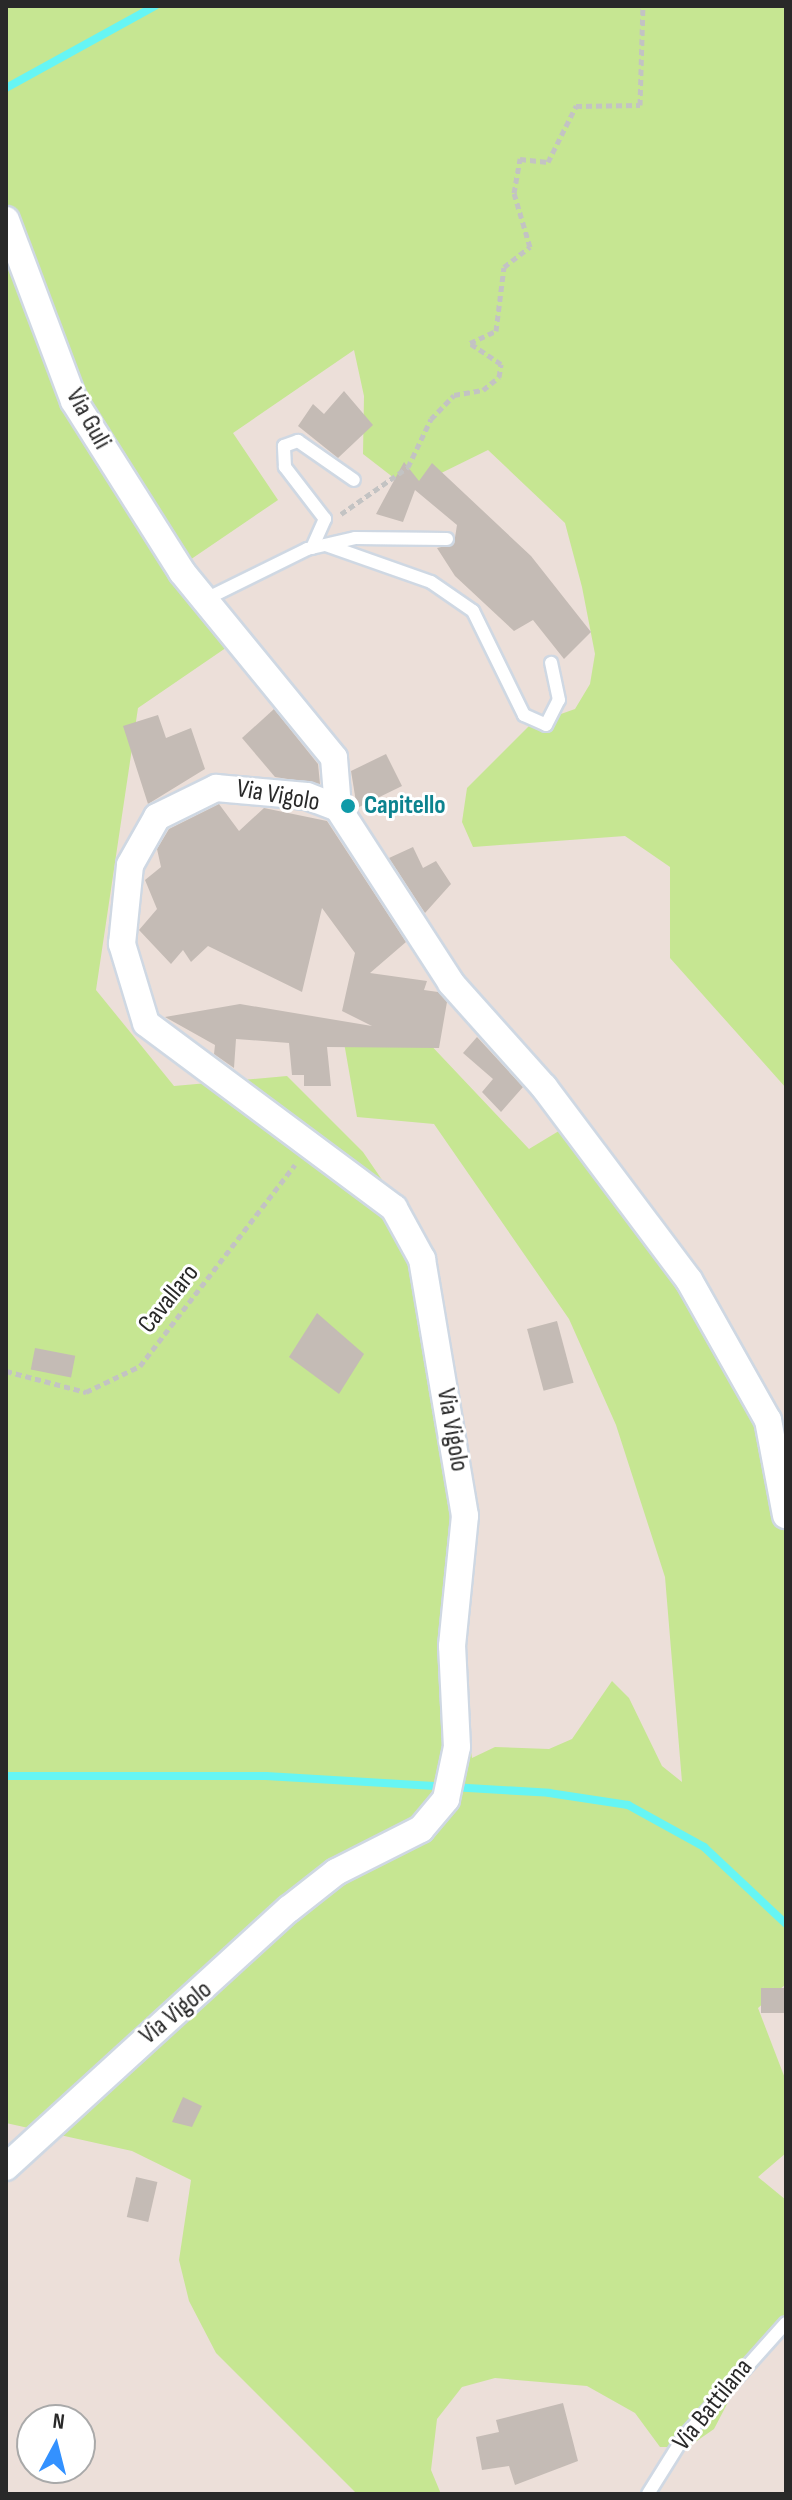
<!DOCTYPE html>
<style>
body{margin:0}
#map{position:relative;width:792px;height:2500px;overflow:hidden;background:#ecdfd9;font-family:"Sofia Sans Condensed",sans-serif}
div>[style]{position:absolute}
.green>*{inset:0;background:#c6e692}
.stream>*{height:8px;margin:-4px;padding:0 4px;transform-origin:4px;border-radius:4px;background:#66f5f4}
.building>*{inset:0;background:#c4bbb5;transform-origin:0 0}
.path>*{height:5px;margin-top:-2.5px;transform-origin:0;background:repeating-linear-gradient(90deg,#c3c3c3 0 6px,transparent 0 10px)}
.roads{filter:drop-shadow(2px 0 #cfd8e3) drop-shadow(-2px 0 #cfd8e3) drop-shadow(0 2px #cfd8e3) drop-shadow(0 -2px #cfd8e3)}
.lane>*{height:12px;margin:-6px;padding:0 6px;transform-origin:6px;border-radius:6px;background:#fff}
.street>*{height:26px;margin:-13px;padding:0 13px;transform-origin:13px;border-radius:13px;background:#fff}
.dots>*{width:22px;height:22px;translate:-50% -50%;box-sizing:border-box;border:4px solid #fff;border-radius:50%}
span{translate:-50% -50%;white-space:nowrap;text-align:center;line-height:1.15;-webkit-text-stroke:6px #fff;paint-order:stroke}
.street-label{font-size:26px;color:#292929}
.culture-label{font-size:26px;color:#0d838f;font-weight:700}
.left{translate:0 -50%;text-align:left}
.frame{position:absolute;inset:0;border:8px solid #292929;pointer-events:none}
.north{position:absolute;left:16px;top:2404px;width:80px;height:80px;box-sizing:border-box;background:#fff;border:2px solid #a9a9a9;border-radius:50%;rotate:7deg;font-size:22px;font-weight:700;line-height:32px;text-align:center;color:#292929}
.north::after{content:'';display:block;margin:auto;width:28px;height:36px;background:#3391ff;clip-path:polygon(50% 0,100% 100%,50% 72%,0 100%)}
</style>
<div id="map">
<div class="green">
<div style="clip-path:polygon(6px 6px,786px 6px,786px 1088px,670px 958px,670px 867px,625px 836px,473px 847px,462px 822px,467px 788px,530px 725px,575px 709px,590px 684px,595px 654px,582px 587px,565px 523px,488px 450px,423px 482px,394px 478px,363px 454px,364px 396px,354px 350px,233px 433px,278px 500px,181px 566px,233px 643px,138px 708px,96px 990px,174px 1086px,287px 1076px,363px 1152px,432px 1253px,445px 1366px,476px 1497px,453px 1632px,472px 1758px,495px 1747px,549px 1749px,572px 1739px,612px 1681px,629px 1698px,662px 1766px,682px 1782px,665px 1577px,616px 1425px,569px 1319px,434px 1124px,357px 1117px,342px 1031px,425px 1039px,529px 1149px,577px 1120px,688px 1268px,786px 1471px,786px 1984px,758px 2008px,786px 2081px,786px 2153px,758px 2177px,786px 2200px,786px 2326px,737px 2385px,714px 2429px,688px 2447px,660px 2447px,635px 2413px,587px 2386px,495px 2378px,462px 2387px,437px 2419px,431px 2470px,441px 2494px,357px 2494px,216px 2353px,189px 2301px,179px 2260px,191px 2180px,132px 2151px,6px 2123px)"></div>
</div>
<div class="stream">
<div style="left:6px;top:88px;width:170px;rotate:-28.8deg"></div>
<div style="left:6px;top:1776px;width:260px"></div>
<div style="left:266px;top:1776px;width:284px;rotate:3.4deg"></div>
<div style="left:549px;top:1793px;width:80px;rotate:8.6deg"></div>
<div style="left:628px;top:1805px;width:87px;rotate:28.9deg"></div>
<div style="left:704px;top:1847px;width:112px;rotate:43.2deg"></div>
</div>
<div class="building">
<div style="clip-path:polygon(344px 391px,373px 425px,338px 458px,298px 426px,313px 404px,324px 414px)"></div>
<div style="clip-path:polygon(404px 462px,419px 481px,432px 463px,531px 556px,591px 632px,564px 659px,533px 620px,514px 631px,455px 576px,437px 548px,454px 544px,457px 525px,415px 490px,403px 522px,376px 514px)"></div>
<div style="clip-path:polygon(274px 709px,318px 764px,320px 784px,275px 777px,242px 738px)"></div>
<div style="clip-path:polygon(158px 715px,166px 738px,191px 728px,205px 769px,148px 804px,123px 726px)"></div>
<div style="clip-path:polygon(386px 754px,402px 786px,357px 808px,351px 771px)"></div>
<div style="clip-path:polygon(219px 804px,239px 831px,264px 808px,327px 821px,406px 942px,370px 973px,427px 981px,424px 990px,438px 992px,447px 1002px,439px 1048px,327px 1047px,331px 1086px,304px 1086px,304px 1075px,292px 1075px,289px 1043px,236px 1039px,234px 1068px,214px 1054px,215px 1045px,165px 1017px,240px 1004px,372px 1026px,342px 1011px,355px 953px,322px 908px,302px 992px,208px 946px,191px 962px,183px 950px,171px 964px,139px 930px,157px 909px,145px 880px,161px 867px,157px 849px,169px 829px)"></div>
<div style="clip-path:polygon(413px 847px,423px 868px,436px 861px,451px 884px,425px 913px,389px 858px)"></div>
<div style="clip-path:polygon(477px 1037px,523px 1087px,501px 1112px,482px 1092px,493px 1079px,463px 1053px)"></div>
<div style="clip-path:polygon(317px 1313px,364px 1354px,339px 1394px,289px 1357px)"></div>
<div style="left:557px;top:1321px;width:64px;height:31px;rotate:75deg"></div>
<div style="left:35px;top:1348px;width:41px;height:22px;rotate:11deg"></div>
<div style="left:786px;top:1988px;width:25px;height:25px;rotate:90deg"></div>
<div style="clip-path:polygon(183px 2097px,202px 2106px,192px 2127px,172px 2122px)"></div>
<div style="left:136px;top:2177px;width:22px;height:41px;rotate:13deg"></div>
<div style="clip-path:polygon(563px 2403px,578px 2461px,515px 2485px,509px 2466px,482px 2470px,476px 2437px,499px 2432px,496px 2420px)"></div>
</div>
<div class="path">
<div style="left:341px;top:514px;width:82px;rotate:-35deg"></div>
<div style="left:408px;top:467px;width:53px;rotate:-64.4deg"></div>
<div style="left:431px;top:419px;width:33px;rotate:-46deg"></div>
<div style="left:454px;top:395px;width:29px;rotate:-10deg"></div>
<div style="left:483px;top:390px;width:21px;rotate:-39deg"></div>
<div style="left:499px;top:377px;width:13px;rotate:-81deg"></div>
<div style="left:501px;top:364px;width:37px;rotate:-146deg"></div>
<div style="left:470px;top:343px;width:29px;rotate:-25deg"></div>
<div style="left:496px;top:331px;width:64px;rotate:-82.9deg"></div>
<div style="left:504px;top:267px;width:33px;rotate:-38deg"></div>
<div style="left:530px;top:247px;width:56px;rotate:-106.5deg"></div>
<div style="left:514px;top:193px;width:35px;rotate:-80deg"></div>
<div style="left:520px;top:159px;width:28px;rotate:6deg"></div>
<div style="left:548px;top:162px;width:63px;rotate:-63.4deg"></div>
<div style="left:576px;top:106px;width:64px;rotate:-0.9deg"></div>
<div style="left:640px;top:105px;width:99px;rotate:-88.3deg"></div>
<div style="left:6px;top:1371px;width:83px;rotate:14.7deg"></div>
<div style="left:86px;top:1392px;width:60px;rotate:-25.7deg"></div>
<div style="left:140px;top:1366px;width:254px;rotate:-52.4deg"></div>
</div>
<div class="roads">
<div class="lane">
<div style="left:326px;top:545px;width:111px;rotate:19.4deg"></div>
<div style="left:431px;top:582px;width:51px;rotate:34.6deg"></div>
<div style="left:473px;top:611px;width:116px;rotate:63.9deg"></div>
<div style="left:524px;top:715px;width:24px;rotate:24deg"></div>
<div style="left:546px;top:725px;width:28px;rotate:-63deg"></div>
<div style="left:559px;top:700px;width:38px;rotate:-102deg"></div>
<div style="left:312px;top:548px;width:32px;rotate:-66deg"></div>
<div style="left:325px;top:519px;width:66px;rotate:-127.6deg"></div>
<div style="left:285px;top:467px;width:21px;rotate:-93deg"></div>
<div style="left:284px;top:446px;width:15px;rotate:-20deg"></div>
<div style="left:298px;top:441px;width:68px;rotate:34.9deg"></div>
<div style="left:204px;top:600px;width:115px;rotate:-26.3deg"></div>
<div style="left:307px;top:549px;width:49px;rotate:-12.9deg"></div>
<div style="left:355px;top:538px;width:92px;rotate:0.6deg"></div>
<div style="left:648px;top:2494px;width:66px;rotate:-58deg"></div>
<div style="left:683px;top:2438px;width:154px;rotate:-48.2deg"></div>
</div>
<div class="street">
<div style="left:6px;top:220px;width:193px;rotate:69.4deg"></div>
<div style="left:74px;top:401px;width:202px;rotate:57.7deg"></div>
<div style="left:182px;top:572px;width:240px;rotate:50.7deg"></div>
<div style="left:334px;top:758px;width:50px;rotate:85.4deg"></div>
<div style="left:6px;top:2167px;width:383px;rotate:-42.4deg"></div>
<div style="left:289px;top:1909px;width:60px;rotate:-38.2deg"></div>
<div style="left:336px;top:1872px;width:95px;rotate:-26.8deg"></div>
<div style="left:421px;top:1829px;width:39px;rotate:-50deg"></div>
<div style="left:446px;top:1799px;width:53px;rotate:-78.1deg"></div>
<div style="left:457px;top:1747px;width:101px;rotate:-92.8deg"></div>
<div style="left:452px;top:1646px;width:131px;rotate:-84.3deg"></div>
<div style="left:465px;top:1516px;width:261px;rotate:-99.5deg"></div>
<div style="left:422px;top:1259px;width:58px;rotate:-118.8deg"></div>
<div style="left:394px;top:1208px;width:309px;rotate:-143.3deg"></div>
<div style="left:146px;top:1023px;width:83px;rotate:-106.9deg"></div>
<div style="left:122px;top:944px;width:79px;rotate:-84.2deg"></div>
<div style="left:130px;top:865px;width:55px;rotate:-60.6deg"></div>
<div style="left:157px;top:817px;width:66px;rotate:-26.2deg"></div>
<div style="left:216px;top:788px;width:91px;rotate:5deg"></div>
<div style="left:307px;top:796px;width:33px;rotate:21deg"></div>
<div style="left:338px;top:808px;width:208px;rotate:57.1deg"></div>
<div style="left:451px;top:983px;width:140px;rotate:48.2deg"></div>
<div style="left:544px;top:1087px;width:241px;rotate:53.1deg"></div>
<div style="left:689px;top:1280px;width:161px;rotate:60.6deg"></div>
<div style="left:768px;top:1420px;width:97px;rotate:79.3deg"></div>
</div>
</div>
<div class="dots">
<div style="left:348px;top:806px;background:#0f9aa8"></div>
</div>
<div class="street-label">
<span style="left:88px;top:419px;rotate:61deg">Via Guli</span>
<span style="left:278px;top:796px;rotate:10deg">Via Vigolo</span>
<span style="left:169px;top:1299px;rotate:-51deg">Cavallaro</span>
<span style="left:452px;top:1430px;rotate:80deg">Via Vigolo</span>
<span style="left:176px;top:2013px;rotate:-39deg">Via Vigolo</span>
<span style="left:713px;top:2405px;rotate:-51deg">Via Battilana</span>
</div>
<div class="culture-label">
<span class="left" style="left:364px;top:806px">Capitello</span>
</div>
<div class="frame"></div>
<div class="north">N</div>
</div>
